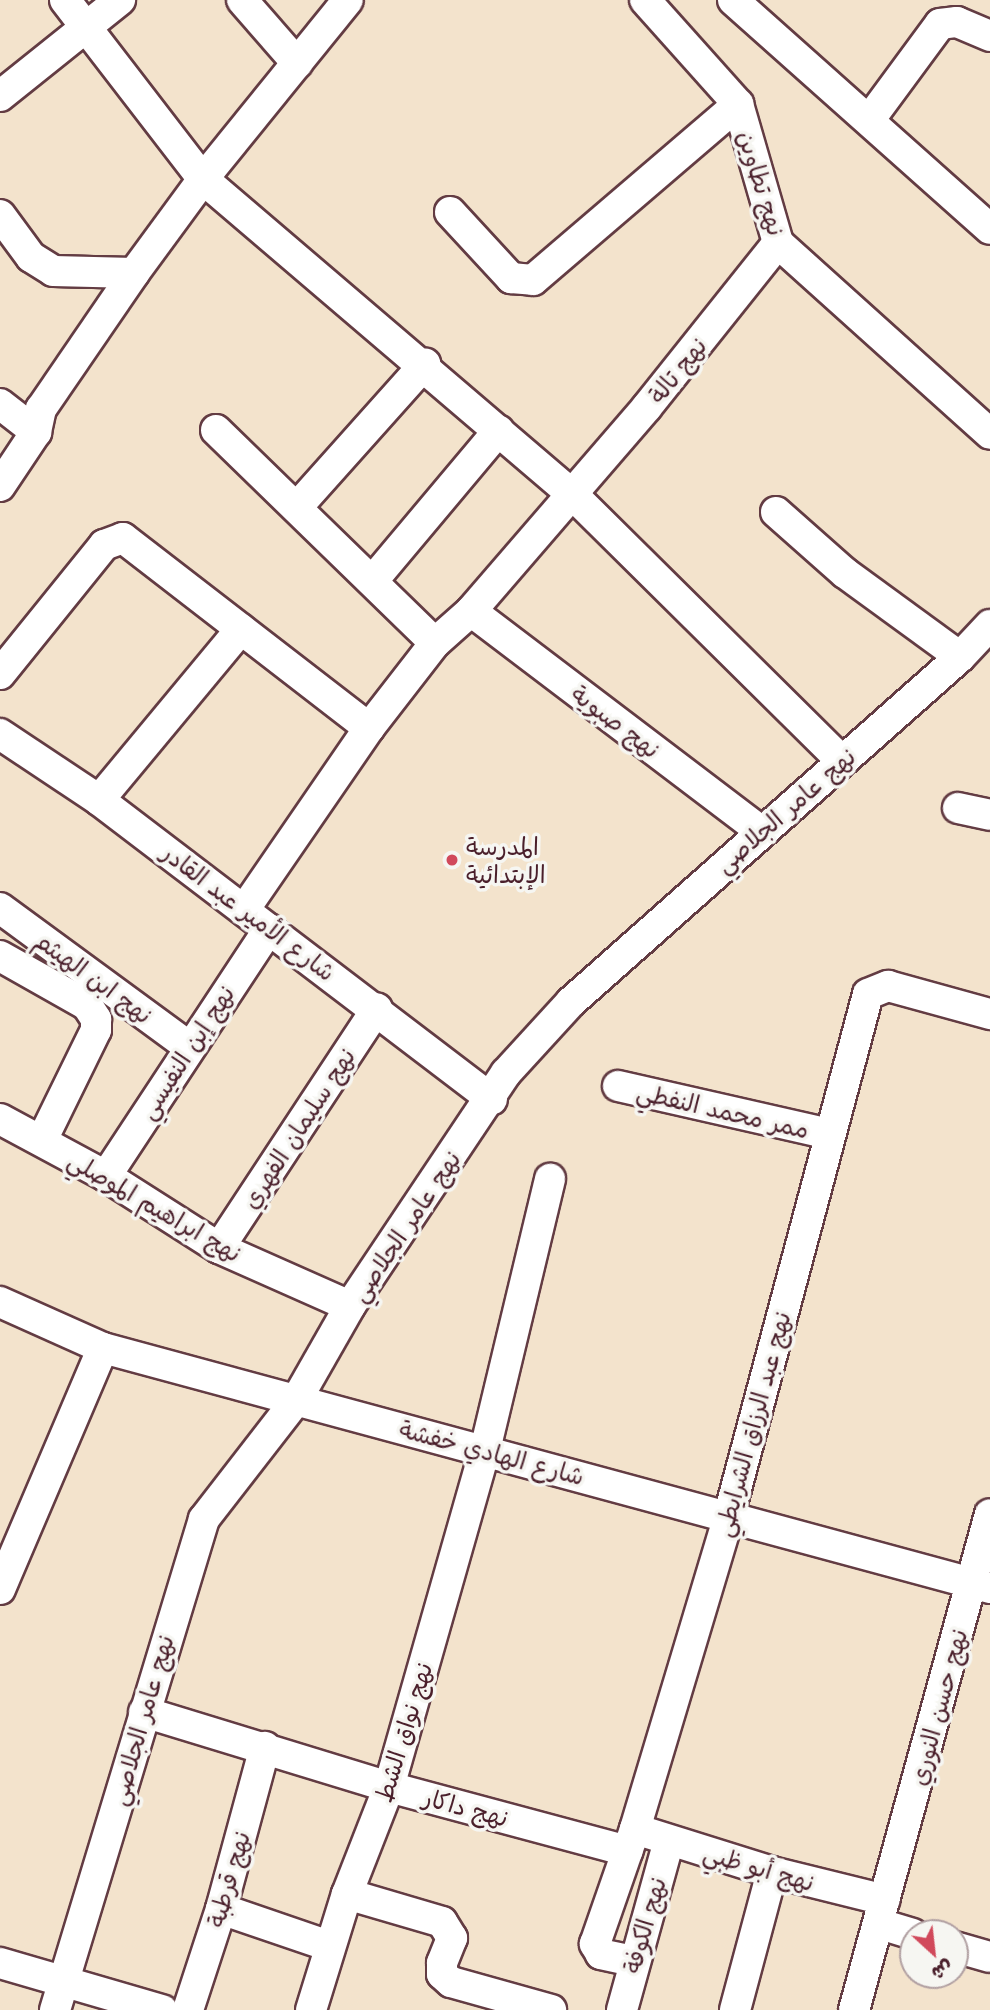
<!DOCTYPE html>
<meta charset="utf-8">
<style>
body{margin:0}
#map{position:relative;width:990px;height:2010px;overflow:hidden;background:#f3e3cc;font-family:Mali,"Playpen Sans Arabic",sans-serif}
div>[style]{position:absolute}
.roads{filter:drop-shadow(2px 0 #633c43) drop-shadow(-2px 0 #633c43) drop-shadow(0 2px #633c43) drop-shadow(0 -2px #633c43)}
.minor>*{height:30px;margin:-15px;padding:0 15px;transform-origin:15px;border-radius:15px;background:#fff}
.dots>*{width:19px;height:19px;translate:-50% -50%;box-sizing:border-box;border:4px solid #f6f6f2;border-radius:50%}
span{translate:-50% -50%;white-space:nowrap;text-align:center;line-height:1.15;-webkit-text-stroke:7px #f6f6f2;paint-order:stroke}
.street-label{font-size:24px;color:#4a1f2b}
.poi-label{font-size:24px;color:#4a1f2b}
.left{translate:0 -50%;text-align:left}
.north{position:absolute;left:899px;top:1919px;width:70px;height:70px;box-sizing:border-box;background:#f6f6f2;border:2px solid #b1a0a2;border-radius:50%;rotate:153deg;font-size:19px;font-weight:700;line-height:28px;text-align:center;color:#4a1f2b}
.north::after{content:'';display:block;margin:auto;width:24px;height:32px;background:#d1495b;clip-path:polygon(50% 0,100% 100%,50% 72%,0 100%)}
</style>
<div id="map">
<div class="roads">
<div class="minor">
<div style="left:65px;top:0;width:226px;rotate:52.4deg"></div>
<div style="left:203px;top:179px;width:482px;rotate:40.5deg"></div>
<div style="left:570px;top:492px;width:381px;rotate:44.7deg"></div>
<div style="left:242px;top:0;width:84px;rotate:48.9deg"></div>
<div style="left:645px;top:0;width:140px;rotate:48.2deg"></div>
<div style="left:738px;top:104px;width:145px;rotate:73.9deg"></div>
<div style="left:778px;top:243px;width:285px;rotate:42deg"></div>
<div style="left:733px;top:0;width:344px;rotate:41.7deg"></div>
<div style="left:0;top:96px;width:154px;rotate:-38.7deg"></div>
<div style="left:870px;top:119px;width:118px;rotate:-53.6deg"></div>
<div style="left:940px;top:24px;width:17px;rotate:-7deg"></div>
<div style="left:957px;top:22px;width:36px;rotate:23deg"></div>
<div style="left:450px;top:212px;width:90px;rotate:47.3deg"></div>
<div style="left:511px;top:278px;width:22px;rotate:5deg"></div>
<div style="left:533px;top:280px;width:270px;rotate:-40.6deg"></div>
<div style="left:0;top:215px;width:52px;rotate:53.6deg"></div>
<div style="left:31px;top:257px;width:26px;rotate:32deg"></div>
<div style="left:53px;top:271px;width:81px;rotate:1.4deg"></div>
<div style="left:0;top:404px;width:46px;rotate:37.9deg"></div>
<div style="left:216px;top:430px;width:305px;rotate:44.2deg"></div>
<div style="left:0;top:486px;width:65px;rotate:-56.3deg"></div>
<div style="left:36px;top:432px;width:24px;rotate:-78deg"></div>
<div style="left:41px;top:409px;width:165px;rotate:-55.6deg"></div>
<div style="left:134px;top:273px;width:117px;rotate:-53.7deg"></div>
<div style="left:203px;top:179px;width:230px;rotate:-51deg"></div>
<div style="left:298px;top:506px;width:191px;rotate:-48.2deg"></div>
<div style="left:776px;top:512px;width:92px;rotate:41.5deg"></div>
<div style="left:845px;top:573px;width:142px;rotate:36.1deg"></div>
<div style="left:374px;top:579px;width:194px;rotate:-50deg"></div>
<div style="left:471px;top:611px;width:364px;rotate:37.2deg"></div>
<div style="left:0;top:674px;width:166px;rotate:-51.1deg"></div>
<div style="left:104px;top:545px;width:20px;rotate:-20deg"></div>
<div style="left:123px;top:538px;width:311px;rotate:37.7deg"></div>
<div style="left:0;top:734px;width:119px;rotate:33.7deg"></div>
<div style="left:99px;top:800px;width:494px;rotate:37.3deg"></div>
<div style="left:99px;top:800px;width:222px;rotate:-50.3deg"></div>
<div style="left:958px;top:808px;width:33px;rotate:12deg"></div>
<div style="left:0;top:908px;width:233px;rotate:36.3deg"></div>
<div style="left:244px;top:910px;width:221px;rotate:-55.5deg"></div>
<div style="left:369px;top:728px;width:108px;rotate:-52.2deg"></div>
<div style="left:435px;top:643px;width:48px;rotate:-41.6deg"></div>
<div style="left:471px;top:611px;width:269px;rotate:-49.2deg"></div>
<div style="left:647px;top:407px;width:210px;rotate:-51.4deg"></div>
<div style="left:0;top:956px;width:100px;rotate:29.4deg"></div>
<div style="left:87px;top:1005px;width:17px;rotate:57deg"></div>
<div style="left:96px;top:1019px;width:11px;rotate:90deg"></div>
<div style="left:96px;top:1030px;width:123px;rotate:116.1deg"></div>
<div style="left:618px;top:1086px;width:216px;rotate:12.8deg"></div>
<div style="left:0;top:1119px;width:120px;rotate:28.3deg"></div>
<div style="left:106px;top:1176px;width:134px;rotate:32.5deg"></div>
<div style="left:219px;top:1248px;width:143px;rotate:23.9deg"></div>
<div style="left:106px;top:1176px;width:296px;rotate:-56.6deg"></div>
<div style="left:219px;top:1248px;width:287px;rotate:-56.6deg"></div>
<div style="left:0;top:1302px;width:113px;rotate:24.1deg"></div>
<div style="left:103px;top:1348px;width:919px;rotate:15.14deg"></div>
<div style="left:0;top:1589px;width:262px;rotate:-66.9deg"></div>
<div style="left:144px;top:1712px;width:256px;rotate:17deg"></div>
<div style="left:389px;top:1787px;width:247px;rotate:15deg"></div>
<div style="left:635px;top:1829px;width:144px;rotate:17.4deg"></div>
<div style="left:772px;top:1872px;width:116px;rotate:13.9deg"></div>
<div style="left:347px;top:1894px;width:99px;rotate:16.4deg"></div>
<div style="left:442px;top:1922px;width:19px;rotate:58deg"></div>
<div style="left:452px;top:1938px;width:27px;rotate:112deg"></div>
<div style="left:442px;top:1963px;width:11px;rotate:90deg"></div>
<div style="left:442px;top:1974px;width:12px;rotate:42deg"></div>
<div style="left:451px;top:1982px;width:104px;rotate:15.6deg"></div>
<div style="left:221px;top:1909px;width:114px;rotate:18.9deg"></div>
<div style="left:880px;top:1924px;width:34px;rotate:17deg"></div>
<div style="left:955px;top:1947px;width:36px;rotate:16deg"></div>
<div style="left:633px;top:1961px;width:33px;rotate:-168deg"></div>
<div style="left:601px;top:1954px;width:12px;rotate:-121deg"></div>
<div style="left:595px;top:1944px;width:122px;rotate:-70.8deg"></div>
<div style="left:635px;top:1829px;width:328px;rotate:-73.3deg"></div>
<div style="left:729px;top:1515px;width:539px;rotate:-75.06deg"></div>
<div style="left:868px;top:994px;width:22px;rotate:-22deg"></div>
<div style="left:888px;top:986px;width:106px;rotate:15.4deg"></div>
<div style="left:0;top:1963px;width:169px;rotate:16.2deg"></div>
<div style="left:55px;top:2010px;width:513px;rotate:-73.12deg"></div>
<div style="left:204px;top:1519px;width:152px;rotate:-52.2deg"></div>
<div style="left:297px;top:1399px;width:107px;rotate:-60.3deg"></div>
<div style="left:350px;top:1306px;width:280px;rotate:-56.2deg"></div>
<div style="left:506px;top:1073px;width:96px;rotate:-47.5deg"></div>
<div style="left:571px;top:1002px;width:520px;rotate:-41.57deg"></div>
<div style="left:960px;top:657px;width:44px;rotate:-46.8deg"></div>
<div style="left:188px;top:2010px;width:106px;rotate:-71.9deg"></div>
<div style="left:221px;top:1909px;width:168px;rotate:-74.8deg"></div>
<div style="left:311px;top:2010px;width:121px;rotate:-72.8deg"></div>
<div style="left:347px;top:1894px;width:115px;rotate:-68.6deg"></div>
<div style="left:389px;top:1787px;width:350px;rotate:-74.1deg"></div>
<div style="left:485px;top:1450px;width:279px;rotate:-76.5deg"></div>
<div style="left:622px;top:2010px;width:176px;rotate:-74.5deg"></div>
<div style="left:735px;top:2010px;width:143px;rotate:-75deg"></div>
<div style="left:854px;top:2010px;width:514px;rotate:-74.67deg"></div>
</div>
</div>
<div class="dots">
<div style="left:452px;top:860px;background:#d1495b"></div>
</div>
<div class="street-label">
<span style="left:762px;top:183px;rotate:73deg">نهج تطاوين</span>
<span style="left:677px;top:370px;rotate:-51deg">نهج تالة</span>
<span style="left:616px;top:721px;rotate:37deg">نهج صبوية</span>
<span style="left:785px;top:810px;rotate:-41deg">نهج عامر الجلاصي</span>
<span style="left:249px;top:912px;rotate:37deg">شارع الأمير عبد القادر</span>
<span style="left:94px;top:977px;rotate:36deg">نهج ابن الهيثم</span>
<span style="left:186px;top:1052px;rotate:-57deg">نهج إبن النفيسي</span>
<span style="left:723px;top:1110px;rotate:13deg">ممر محمد النفطي</span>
<span style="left:298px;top:1128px;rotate:-57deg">نهج سليمان الفهري</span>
<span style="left:155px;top:1206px;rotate:30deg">نهج ابراهيم الموصلي</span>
<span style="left:405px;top:1226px;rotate:-56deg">نهج عامر الجلاصي</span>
<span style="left:752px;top:1424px;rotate:-75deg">نهج عبد الرزاق الشرايطي</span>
<span style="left:492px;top:1452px;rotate:15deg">شارع الهادي خفشة</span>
<span style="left:938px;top:1707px;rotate:-75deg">نهج حسن النوري</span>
<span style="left:141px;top:1720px;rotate:-74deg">نهج عامر الجلاصي</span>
<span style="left:403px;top:1732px;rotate:-73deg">نهج نواق الشط</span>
<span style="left:466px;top:1807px;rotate:15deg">نهج داكار</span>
<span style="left:759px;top:1867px;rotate:16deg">نهج أبو ظبي</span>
<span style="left:228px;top:1879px;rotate:-74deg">نهج قرطبة</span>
<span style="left:644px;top:1925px;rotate:-74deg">نهج الكوفة</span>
</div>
<div class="poi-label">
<span class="left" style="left:466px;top:860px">المدرسة<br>الإبتدائية</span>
</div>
<div class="north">ش</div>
</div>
